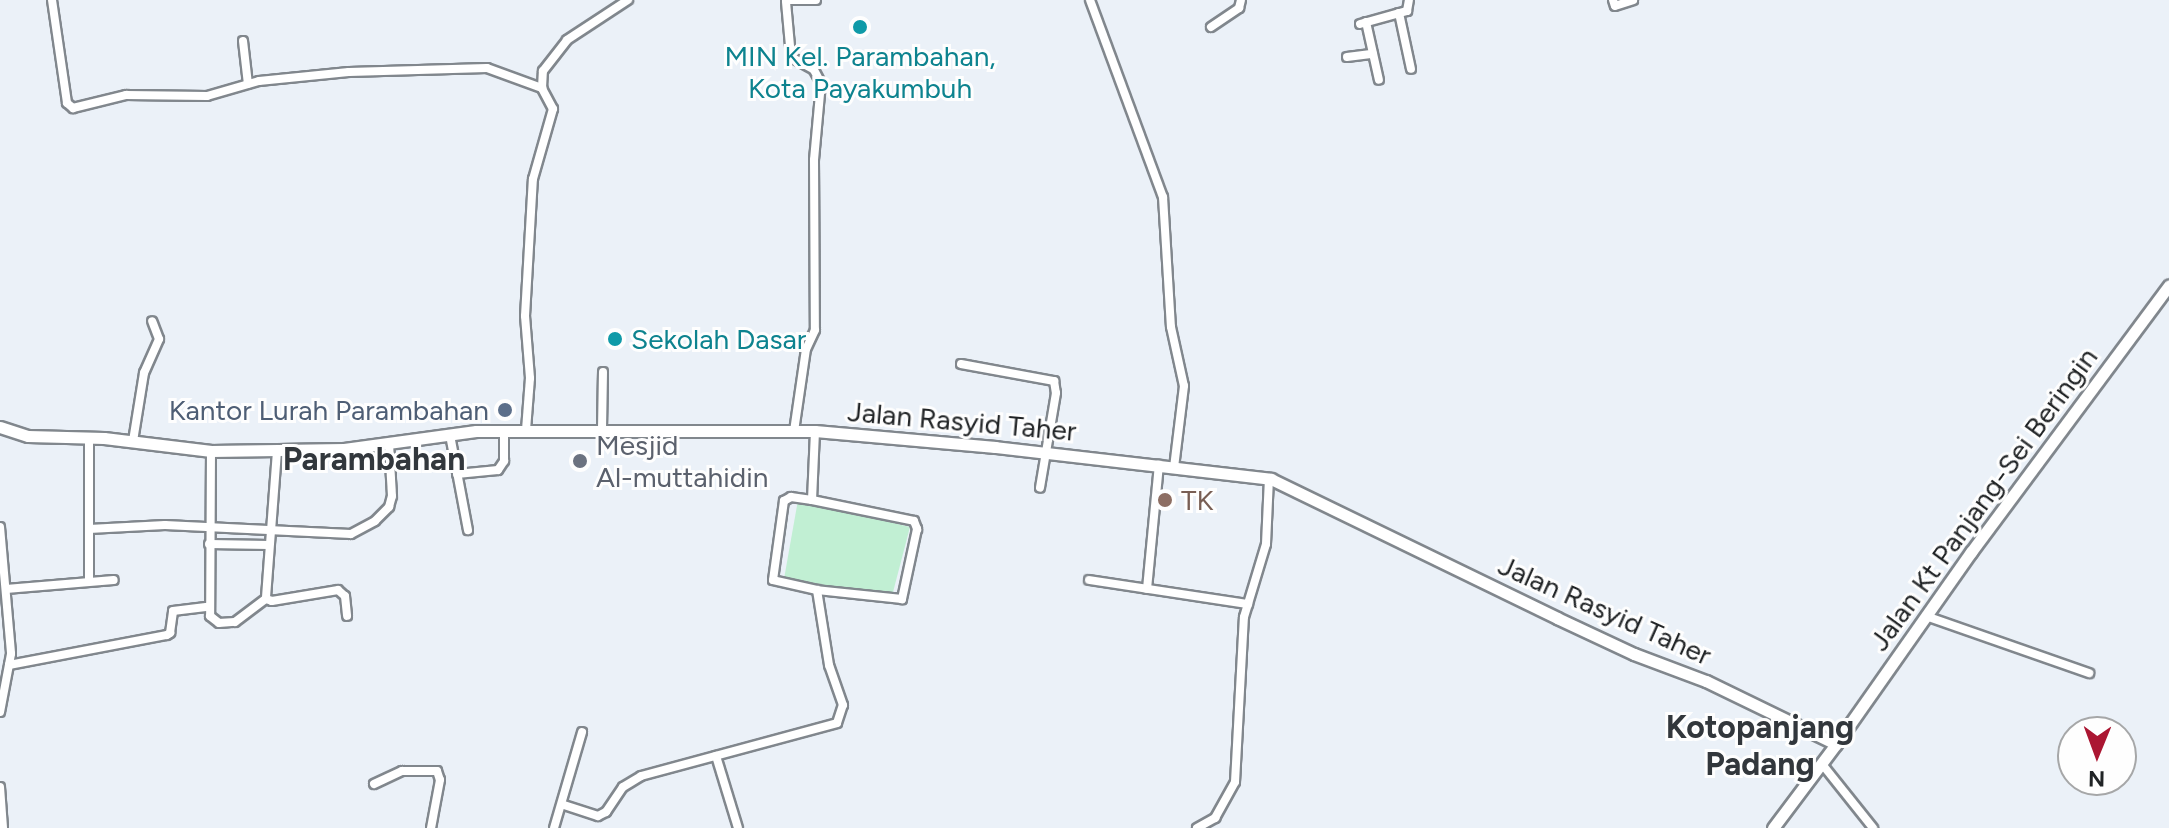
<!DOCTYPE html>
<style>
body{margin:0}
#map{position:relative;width:2169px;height:828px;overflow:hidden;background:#ebf1f8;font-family:Figtree,sans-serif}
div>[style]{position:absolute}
.green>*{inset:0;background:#c1efd3}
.roads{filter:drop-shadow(2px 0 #81878d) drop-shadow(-2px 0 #81878d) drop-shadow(0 2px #81878d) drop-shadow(0 -2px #81878d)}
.minor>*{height:8px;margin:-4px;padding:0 4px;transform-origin:4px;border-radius:4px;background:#fff}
.tertiary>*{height:11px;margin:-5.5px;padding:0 5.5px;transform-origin:5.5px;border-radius:5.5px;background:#fff}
.dots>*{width:22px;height:22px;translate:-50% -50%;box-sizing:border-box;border:4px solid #fefefe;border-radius:50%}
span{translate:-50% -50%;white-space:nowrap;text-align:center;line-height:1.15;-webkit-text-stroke:6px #fefefe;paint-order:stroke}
.culture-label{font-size:28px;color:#0d838f}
.left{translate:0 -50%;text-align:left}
.service-label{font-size:28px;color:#4e5e75}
.right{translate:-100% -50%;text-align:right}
.street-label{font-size:28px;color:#212426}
.worship-label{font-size:28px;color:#5b616d}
.education-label{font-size:28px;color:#785e54}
.quarter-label{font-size:32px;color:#32373c;font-weight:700}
.north{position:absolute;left:2057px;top:716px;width:80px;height:80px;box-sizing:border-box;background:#fefefe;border:2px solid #a6a7a8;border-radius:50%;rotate:181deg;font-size:22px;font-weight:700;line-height:32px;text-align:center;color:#212426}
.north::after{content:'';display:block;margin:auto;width:28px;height:36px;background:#ab1632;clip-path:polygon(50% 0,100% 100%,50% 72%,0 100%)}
</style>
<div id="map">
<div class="green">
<div style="clip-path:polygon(798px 500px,910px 527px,892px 596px,784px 579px)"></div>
</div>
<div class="roads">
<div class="minor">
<div style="left:52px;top:0;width:104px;rotate:81.7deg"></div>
<div style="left:67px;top:103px;width:8px;rotate:40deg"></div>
<div style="left:73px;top:108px;width:55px;rotate:-13.8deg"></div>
<div style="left:126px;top:95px;width:81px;rotate:0.7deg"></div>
<div style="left:207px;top:96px;width:54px;rotate:-16.1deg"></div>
<div style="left:259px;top:81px;width:90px;rotate:-5.7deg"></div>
<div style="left:349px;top:72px;width:138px;rotate:-1.7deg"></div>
<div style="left:487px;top:68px;width:59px;rotate:20deg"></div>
<div style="left:786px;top:0;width:30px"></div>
<div style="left:1090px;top:0;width:210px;rotate:69.7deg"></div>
<div style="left:1163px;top:197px;width:130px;rotate:86.5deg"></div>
<div style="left:1171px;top:327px;width:60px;rotate:77.6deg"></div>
<div style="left:1184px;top:386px;width:82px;rotate:97deg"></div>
<div style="left:1613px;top:0;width:6px;rotate:72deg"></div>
<div style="left:1615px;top:6px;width:19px;rotate:-18deg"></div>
<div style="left:786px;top:2px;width:55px;rotate:84.8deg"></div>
<div style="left:791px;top:57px;width:26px;rotate:29deg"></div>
<div style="left:814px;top:70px;width:15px;rotate:62deg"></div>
<div style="left:821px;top:83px;width:77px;rotate:95.2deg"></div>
<div style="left:814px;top:160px;width:170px;rotate:89.7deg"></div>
<div style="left:815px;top:330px;width:21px;rotate:115deg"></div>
<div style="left:806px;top:349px;width:83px;rotate:98.3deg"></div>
<div style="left:1399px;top:13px;width:57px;rotate:77.9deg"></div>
<div style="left:1366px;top:22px;width:59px;rotate:77.4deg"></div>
<div style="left:1360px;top:24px;width:49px;rotate:-15.5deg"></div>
<div style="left:1407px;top:11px;width:11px;rotate:-80deg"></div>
<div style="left:1211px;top:27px;width:34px;rotate:-34deg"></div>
<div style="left:1239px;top:8px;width:8px;rotate:-76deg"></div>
<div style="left:243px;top:41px;width:43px;rotate:83.4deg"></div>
<div style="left:1347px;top:57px;width:26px;rotate:-7deg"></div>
<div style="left:961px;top:364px;width:95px;rotate:10.4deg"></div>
<div style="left:1054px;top:381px;width:12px;rotate:81deg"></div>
<div style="left:1056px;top:393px;width:96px;rotate:99.6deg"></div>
<div style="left:602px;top:429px;width:57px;rotate:-89deg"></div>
<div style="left:526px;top:430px;width:52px;rotate:-85.6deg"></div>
<div style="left:530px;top:378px;width:62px;rotate:-94.6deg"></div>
<div style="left:525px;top:316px;width:137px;rotate:-86.7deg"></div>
<div style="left:533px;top:179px;width:73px;rotate:-74.1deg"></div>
<div style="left:553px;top:109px;width:24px;rotate:-118deg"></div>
<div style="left:542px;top:88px;width:17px;rotate:-87deg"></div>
<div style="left:543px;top:71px;width:39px;rotate:-52deg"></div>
<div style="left:567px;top:40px;width:73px;rotate:-33.3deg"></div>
<div style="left:450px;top:435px;width:97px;rotate:79.3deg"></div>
<div style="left:89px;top:437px;width:144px;rotate:90deg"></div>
<div style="left:133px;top:441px;width:69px;rotate:-80.8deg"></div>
<div style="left:144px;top:373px;width:37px;rotate:-66deg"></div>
<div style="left:159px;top:339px;width:19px;rotate:-111deg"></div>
<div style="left:211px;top:451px;width:165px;rotate:90.3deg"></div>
<div style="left:210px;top:616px;width:11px;rotate:38deg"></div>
<div style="left:219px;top:623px;width:16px;rotate:-4deg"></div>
<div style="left:235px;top:622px;width:39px;rotate:-37deg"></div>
<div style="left:277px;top:451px;width:148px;rotate:94.3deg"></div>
<div style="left:266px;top:599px;width:6px;rotate:18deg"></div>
<div style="left:272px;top:601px;width:67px;rotate:-9.5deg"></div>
<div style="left:338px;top:590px;width:9px;rotate:41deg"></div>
<div style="left:345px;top:596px;width:20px;rotate:84deg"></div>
<div style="left:457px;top:474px;width:41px;rotate:-5.6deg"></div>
<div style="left:498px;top:470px;width:11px;rotate:-56deg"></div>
<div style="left:504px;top:461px;width:31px;rotate:-90deg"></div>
<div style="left:812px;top:500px;width:104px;rotate:11.6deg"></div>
<div style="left:914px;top:521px;width:9px;rotate:69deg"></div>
<div style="left:917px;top:529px;width:72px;rotate:102.1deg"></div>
<div style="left:902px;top:599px;width:85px;rotate:-174deg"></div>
<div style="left:817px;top:590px;width:45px;rotate:-167.2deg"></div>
<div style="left:773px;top:580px;width:80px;rotate:-82.1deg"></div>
<div style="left:784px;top:501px;width:8px;rotate:-30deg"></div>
<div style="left:791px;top:497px;width:21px;rotate:8deg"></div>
<div style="left:812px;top:500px;width:69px;rotate:-87.5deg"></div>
<div style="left:0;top:527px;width:127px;rotate:85deg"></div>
<div style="left:11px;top:654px;width:59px;rotate:100.7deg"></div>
<div style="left:89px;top:529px;width:76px;rotate:-3deg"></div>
<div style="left:165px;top:525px;width:186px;rotate:2.8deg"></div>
<div style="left:351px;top:534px;width:27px;rotate:-28deg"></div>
<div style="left:375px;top:521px;width:20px;rotate:-45deg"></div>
<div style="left:389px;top:507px;width:11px;rotate:-75deg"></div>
<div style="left:392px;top:496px;width:52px;rotate:-93.3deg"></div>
<div style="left:209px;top:544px;width:60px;rotate:1deg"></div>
<div style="left:1089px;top:580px;width:161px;rotate:8.6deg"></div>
<div style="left:6px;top:589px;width:108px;rotate:-4.8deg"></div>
<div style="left:1147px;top:589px;width:125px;rotate:-84.5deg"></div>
<div style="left:1926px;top:616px;width:173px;rotate:19.3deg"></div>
<div style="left:9px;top:665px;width:161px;rotate:-10.8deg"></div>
<div style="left:167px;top:635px;width:4px;rotate:-34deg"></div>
<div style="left:170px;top:633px;width:22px;rotate:-82deg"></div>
<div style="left:173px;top:611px;width:35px;rotate:-7deg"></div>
<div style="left:716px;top:756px;width:75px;rotate:73deg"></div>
<div style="left:1822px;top:764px;width:82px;rotate:51.4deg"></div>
<div style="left:374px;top:784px;width:31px;rotate:-25deg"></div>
<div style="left:402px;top:771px;width:35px"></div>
<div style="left:437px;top:771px;width:9px;rotate:72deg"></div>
<div style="left:440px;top:780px;width:49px;rotate:100.6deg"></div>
<div style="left:0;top:787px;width:41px;rotate:85.8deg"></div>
<div style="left:564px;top:805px;width:36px;rotate:18deg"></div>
<div style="left:598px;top:816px;width:9px;rotate:-27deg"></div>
<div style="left:606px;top:812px;width:30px;rotate:-56deg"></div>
<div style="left:623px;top:787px;width:21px;rotate:-31deg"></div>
<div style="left:641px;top:776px;width:203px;rotate:-15.1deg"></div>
<div style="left:837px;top:723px;width:19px;rotate:-72deg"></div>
<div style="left:843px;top:705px;width:42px;rotate:-109.3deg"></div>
<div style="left:829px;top:665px;width:76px;rotate:-99.1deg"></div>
<div style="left:554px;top:828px;width:100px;rotate:-73.7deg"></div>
<div style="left:1197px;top:828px;width:21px;rotate:-29deg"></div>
<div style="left:1215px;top:818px;width:41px;rotate:-60.9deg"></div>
<div style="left:1235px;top:782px;width:165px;rotate:-86.9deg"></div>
<div style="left:1244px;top:617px;width:76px;rotate:-73.2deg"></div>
<div style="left:1266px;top:544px;width:65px;rotate:-87.4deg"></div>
</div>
<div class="tertiary">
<div style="left:0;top:427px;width:29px;rotate:18deg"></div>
<div style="left:28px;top:436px;width:76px;rotate:1.5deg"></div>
<div style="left:104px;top:438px;width:108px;rotate:6.9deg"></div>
<div style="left:211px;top:451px;width:133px;rotate:-0.9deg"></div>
<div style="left:344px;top:449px;width:133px;rotate:-7.8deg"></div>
<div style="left:476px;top:431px;width:339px"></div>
<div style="left:815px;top:431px;width:181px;rotate:5.1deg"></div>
<div style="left:995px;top:447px;width:278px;rotate:6.6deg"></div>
<div style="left:1271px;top:479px;width:318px;rotate:25.9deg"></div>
<div style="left:1557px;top:618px;width:85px;rotate:25.1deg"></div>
<div style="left:1634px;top:654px;width:77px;rotate:20.6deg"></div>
<div style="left:1706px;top:681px;width:144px;rotate:25.9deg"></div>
<div style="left:1836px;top:744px;width:105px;rotate:126.9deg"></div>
<div style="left:1836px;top:744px;width:235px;rotate:-54.9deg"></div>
<div style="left:1971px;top:552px;width:332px;rotate:-53.4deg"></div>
</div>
</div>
<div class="dots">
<div style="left:860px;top:27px;background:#0f9aa8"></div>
<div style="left:615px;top:339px;background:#0f9aa8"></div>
<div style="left:505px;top:410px;background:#5c6f8a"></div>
<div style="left:580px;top:461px;background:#6b7280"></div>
<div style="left:1165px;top:500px;background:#8d6e63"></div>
</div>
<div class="culture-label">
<span style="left:860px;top:72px">MIN Kel. Parambahan,<br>Kota Payakumbuh</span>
<span class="left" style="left:631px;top:339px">Sekolah Dasar</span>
</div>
<div class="service-label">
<span class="right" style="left:489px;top:410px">Kantor Lurah Parambahan</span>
</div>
<div class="street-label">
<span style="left:962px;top:421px;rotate:5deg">Jalan Rasyid Taher</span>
<span style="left:1983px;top:499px;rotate:-54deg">Jalan Kt Panjang-Sei Beringin</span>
<span style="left:1605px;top:610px;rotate:24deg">Jalan Rasyid Taher</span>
</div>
<div class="worship-label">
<span class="left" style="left:596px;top:461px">Mesjid<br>Al-muttahidin</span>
</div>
<div class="education-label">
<span class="left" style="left:1181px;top:500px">TK</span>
</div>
<div class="quarter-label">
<span style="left:374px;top:459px">Parambahan</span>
<span style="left:1760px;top:746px">Kotopanjang<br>Padang</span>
</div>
<div class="north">N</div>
</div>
